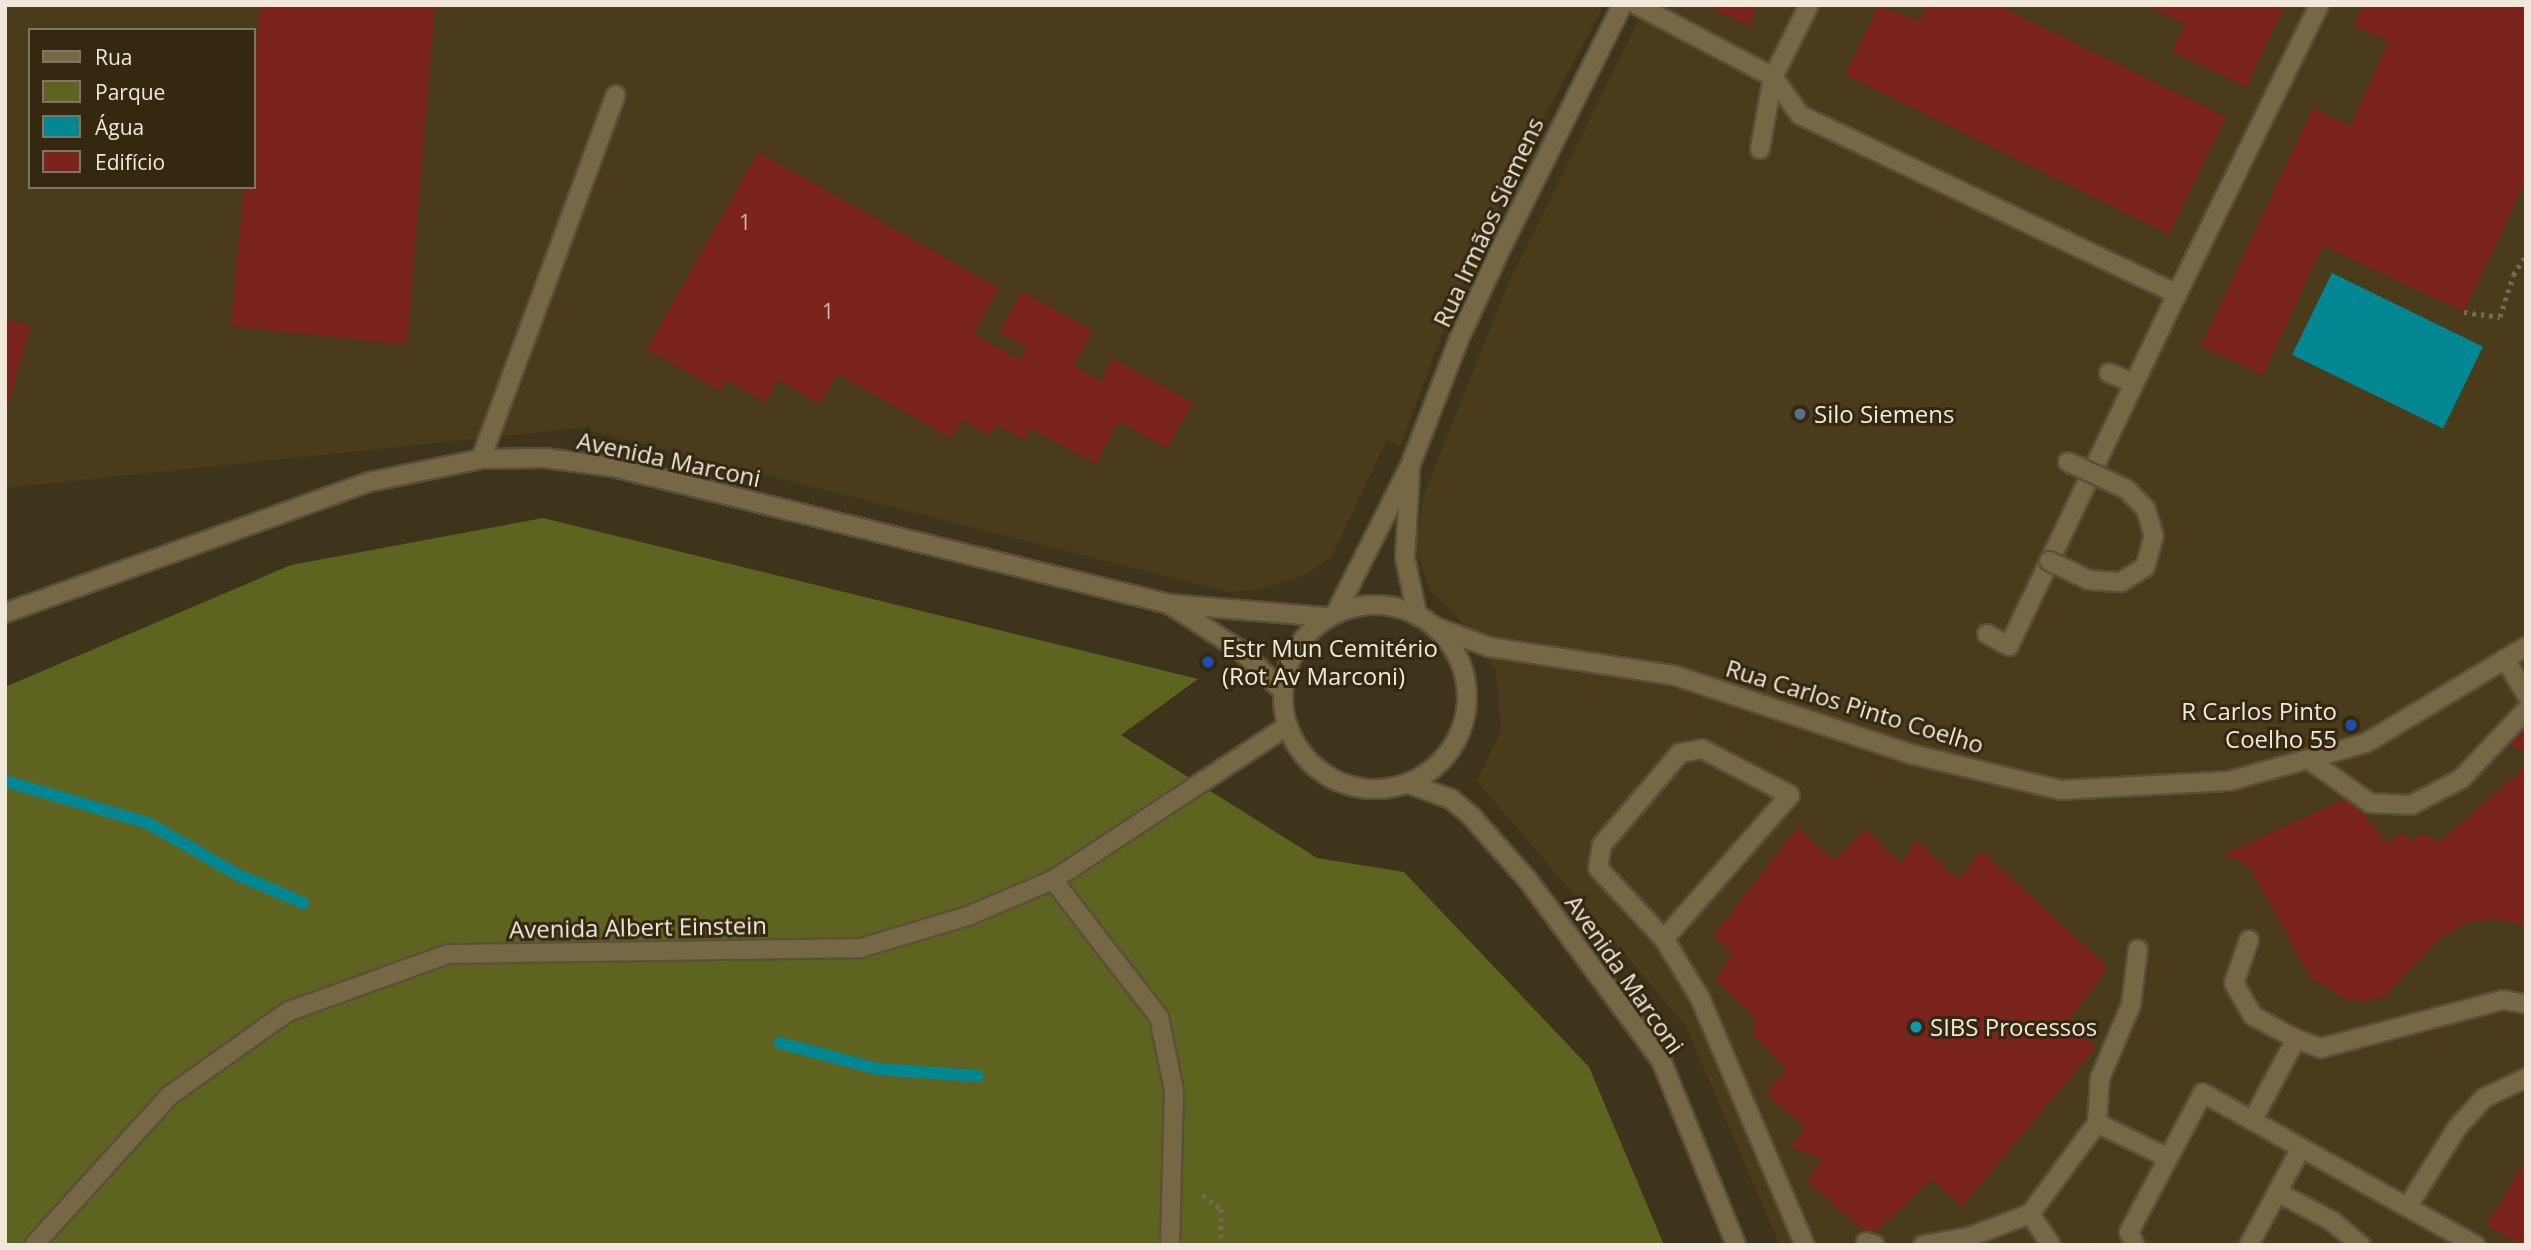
<!DOCTYPE html>
<meta charset="utf-8">
<style>
body{margin:0}
#map{position:relative;width:2531px;height:1250px;overflow:hidden;background:#3e331b;font-family:"Open Sans",sans-serif}
div>[style]{position:absolute}
.built>*{inset:0;background:#4a3b1b}
.green>*{inset:0;background:#5e6420}
.water>*{inset:0;background:#038793;transform-origin:0 0}
.stream>*{height:12px;margin:-6px;padding:0 6px;transform-origin:6px;border-radius:6px;background:#038793}
.building>*{inset:0;background:#7b241d}
.path>*{height:4.5px;margin-top:-2.25px;transform-origin:0;background:repeating-linear-gradient(90deg,#746a55 0 3.5px,transparent 0 8.5px)}
.roads{filter:drop-shadow(2px 0 #5a503a) drop-shadow(-2px 0 #5a503a) drop-shadow(0 2px #5a503a) drop-shadow(0 -2px #5a503a)}
.service>*{height:18px;margin:-9px;padding:0 9px;transform-origin:9px;border-radius:9px;background:#776845}
.minor>*{height:18px;margin:-9px;padding:0 9px;transform-origin:9px;border-radius:9px;background:#776845}
.tertiary>*{height:18px;margin:-9px;padding:0 9px;transform-origin:9px;border-radius:9px;background:#776845}
.tertiary>.ring{margin:-9px;padding:0;box-sizing:content-box;background:none;border:18px solid #776845;border-radius:50%}
.bridges{filter:drop-shadow(2px 0 #5a503a) drop-shadow(-2px 0 #5a503a) drop-shadow(0 2px #5a503a) drop-shadow(0 -2px #5a503a)}
.service-bridge>*{height:18px;margin:-9px;padding:0 9px;transform-origin:9px;border-radius:9px;background:#776845}
.dots>*{width:19px;height:19px;translate:-50% -50%;box-sizing:border-box;border:4px solid #342811;border-radius:50%}
span{translate:-50% -50%;white-space:nowrap;text-align:center;line-height:1.15;-webkit-text-stroke:6px #342811;paint-order:stroke}
.number-label{font-size:21px;color:#d3b7ab}
.number-label span{-webkit-text-stroke-width:0}
.street-label{font-size:24px;color:#f0e8da}
.poi-label{font-size:24px;color:#f0e8da}
.left{translate:0 -50%;text-align:left}
.right{translate:-100% -50%;text-align:right}
.frame{position:absolute;inset:0;border:7px solid #f0e8da;pointer-events:none}
.legend{position:absolute;left:28px;top:28px;width:228px;height:161px;box-sizing:border-box;background:#342811;border:2px solid #7f7561;margin:0;padding:9px 12px;list-style:none;font-size:21px;color:#f0e8da}
.legend li{display:flex;align-items:center;gap:14px;height:35px}
.legend b{width:35px;border:2px solid #7f7561}
</style>
<div id="map">
<div class="built">
<div style="clip-path:polygon(evenodd,5px 5px,1604px 5px,1528px 147px,1453px 305px,1400px 446px,1387px 440px,1331px 557px,1305px 575px,1257px 590px,1229px 592px,579px 428px,5px 488px,5px 5px,30px 30px,254px 30px,254px 187px,30px 187px,30px 30px)"></div>
<div style="clip-path:polygon(1646px 5px,2526px 5px,2526px 1245px,2097px 1245px,2095px 1241px,2086px 1245px,1780px 1245px,1685px 1025px,1477px 781px,1501px 731px,1496px 670px,1455px 614px,1430px 591px,1415px 548px,1423px 497px,1508px 284px)"></div>
</div>
<div class="green">
<div style="clip-path:polygon(543px 518px,1198px 679px,1121px 735px,1317px 858px,1404px 872px,1589px 1067px,1664px 1245px,5px 1245px,5px 687px,291px 565px)"></div>
</div>
<div class="water">
<div style="left:2332px;top:273px;width:168px;height:91px;rotate:26deg"></div>
</div>
<div class="stream">
<div style="left:5px;top:781px;width:149px;rotate:16.4deg"></div>
<div style="left:148px;top:823px;width:104px;rotate:30deg"></div>
<div style="left:238px;top:875px;width:71px;rotate:23.3deg"></div>
<div style="left:780px;top:1043px;width:101px;rotate:14.9deg"></div>
<div style="left:878px;top:1069px;width:100px;rotate:4deg"></div>
</div>
<div class="building">
<div style="clip-path:polygon(260px 5px,435px 5px,407px 345px,231px 326px,244px 187px,254px 187px,254px 75px)"></div>
<div style="clip-path:polygon(1705px 5px,1759px 5px,1749px 26px)"></div>
<div style="clip-path:polygon(1879px 5px,1919px 22px,1927px 5px,1998px 5px,2226px 117px,2169px 234px,1845px 75px)"></div>
<div style="clip-path:polygon(2145px 5px,2285px 5px,2246px 87px,2172px 51px,2185px 24px)"></div>
<div style="clip-path:polygon(2363px 5px,2526px 5px,2526px 181px,2464px 312px,2323px 246px,2263px 375px,2201px 346px,2313px 108px,2350px 126px,2389px 42px,2354px 26px)"></div>
<div style="clip-path:polygon(758px 152px,999px 288px,974px 334px,1020px 360px,1027px 347px,999px 332px,1022px 291px,1093px 331px,1074px 366px,1101px 381px,1113px 358px,1193px 403px,1167px 448px,1119px 422px,1096px 464px,1031px 428px,1025px 440px,997px 424px,990px 436px,962px 419px,951px 438px,837px 374px,820px 404px,778px 380px,766px 402px,727px 380px,721px 391px,647px 349px)"></div>
<div style="clip-path:polygon(5px 319px,30px 326px,6px 413px,5px 413px)"></div>
<div style="clip-path:polygon(2526px 721px,2526px 752px,2511px 745px,2511px 735px)"></div>
<div style="clip-path:polygon(2526px 766px,2526px 927px,2500px 919px,2467px 922px,2437px 941px,2384px 997px,2366px 1002px,2345px 999px,2310px 977px,2251px 869px,2236px 858px,2222px 855px,2350px 797px,2387px 843px,2401px 833px,2412px 841px,2423px 833px,2439px 842px)"></div>
<div style="clip-path:polygon(1797px 828px,1834px 860px,1867px 829px,1901px 865px,1917px 840px,1958px 880px,1982px 851px,2108px 967px,2071px 1018px,2096px 1047px,1962px 1207px,1932px 1179px,1871px 1236px,1807px 1182px,1822px 1159px,1791px 1147px,1805px 1127px,1767px 1095px,1786px 1068px,1753px 1035px,1756px 1019px,1716px 980px,1732px 954px,1714px 935px)"></div>
<div style="clip-path:polygon(2526px 1160px,2526px 1245px,2520px 1245px,2487px 1225px)"></div>
</div>
<div class="path">
<div style="left:2464px;top:312px;width:36px;rotate:8deg"></div>
<div style="left:2500px;top:317px;width:44px;rotate:-72.8deg"></div>
<div style="left:2513px;top:275px;width:24px;rotate:-57deg"></div>
<div style="left:1203px;top:1195px;width:23px;rotate:38deg"></div>
<div style="left:1221px;top:1209px;width:36px;rotate:90deg"></div>
</div>
<div class="roads">
<div class="service">
<div style="left:1637px;top:5px;width:154px;rotate:27.9deg"></div>
<div style="left:1773px;top:77px;width:47px;rotate:54.6deg"></div>
<div style="left:1800px;top:115px;width:417px;rotate:25.4deg"></div>
<div style="left:2177px;top:294px;width:322px;rotate:-63.8deg"></div>
<div style="left:1760px;top:149px;width:73px;rotate:-79.8deg"></div>
<div style="left:1773px;top:77px;width:80px;rotate:-63.4deg"></div>
<div style="left:2109px;top:373px;width:27px;rotate:22deg"></div>
<div style="left:1987px;top:634px;width:25px;rotate:29deg"></div>
<div style="left:2009px;top:646px;width:390px;rotate:-64.5deg"></div>
<div style="left:2505px;top:659px;width:41px;rotate:59deg"></div>
<div style="left:2308px;top:759px;width:76px;rotate:35.4deg"></div>
<div style="left:2370px;top:803px;width:41px;rotate:2.8deg"></div>
<div style="left:2411px;top:805px;width:56px;rotate:-27.5deg"></div>
<div style="left:2461px;top:779px;width:95px;rotate:-46.7deg"></div>
<div style="left:1664px;top:939px;width:191px;rotate:-48.8deg"></div>
<div style="left:1790px;top:795px;width:99px;rotate:-152.4deg"></div>
<div style="left:1702px;top:749px;width:22px;rotate:170deg"></div>
<div style="left:1680px;top:753px;width:121px;rotate:130.3deg"></div>
<div style="left:1602px;top:845px;width:23px;rotate:100deg"></div>
<div style="left:1598px;top:868px;width:97px;rotate:47.1deg"></div>
<div style="left:1664px;top:939px;width:69px;rotate:58.6deg"></div>
<div style="left:1700px;top:998px;width:268px;rotate:67deg"></div>
<div style="left:2249px;top:940px;width:46px;rotate:109.2deg"></div>
<div style="left:2234px;top:983px;width:38px;rotate:60deg"></div>
<div style="left:2253px;top:1016px;width:49px;rotate:28.1deg"></div>
<div style="left:2296px;top:1039px;width:93px;rotate:118.2deg"></div>
<div style="left:2296px;top:1039px;width:27px;rotate:20deg"></div>
<div style="left:2321px;top:1048px;width:188px;rotate:-14.8deg"></div>
<div style="left:2503px;top:1000px;width:23px;rotate:10deg"></div>
<div style="left:2097px;top:1123px;width:45px;rotate:-86.2deg"></div>
<div style="left:2100px;top:1078px;width:79px;rotate:-67deg"></div>
<div style="left:2131px;top:1005px;width:56px;rotate:-82.9deg"></div>
<div style="left:2277px;top:1192px;width:62px;rotate:27.8deg"></div>
<div style="left:2332px;top:1221px;width:38px;rotate:40deg"></div>
<div style="left:2408px;top:1206px;width:92px;rotate:-57.9deg"></div>
<div style="left:2457px;top:1128px;width:40px;rotate:-48deg"></div>
<div style="left:2484px;top:1098px;width:47px;rotate:-25.5deg"></div>
<div style="left:1866px;top:1242px;width:9px;rotate:18deg"></div>
<div style="left:1923px;top:1245px;width:47px;rotate:-9.9deg"></div>
<div style="left:1969px;top:1237px;width:65px;rotate:-20.7deg"></div>
<div style="left:2051px;top:1245px;width:37px;rotate:-124deg"></div>
<div style="left:2030px;top:1214px;width:113px;rotate:-53.6deg"></div>
<div style="left:2097px;top:1123px;width:79px;rotate:26.2deg"></div>
<div style="left:2135px;top:1245px;width:14px;rotate:-115deg"></div>
<div style="left:2129px;top:1232px;width:157px;rotate:-62deg"></div>
<div style="left:2203px;top:1093px;width:312px;rotate:29.2deg"></div>
<div style="left:2249px;top:1245px;width:110px;rotate:-61.8deg"></div>
</div>
<div class="minor">
<div style="left:481px;top:459px;width:388px;rotate:-69.7deg"></div>
<div style="left:1410px;top:473px;width:85px;rotate:93.4deg"></div>
<div style="left:1405px;top:558px;width:57px;rotate:77.9deg"></div>
<div style="left:1336px;top:613px;width:165px;rotate:-63.3deg"></div>
<div style="left:1410px;top:466px;width:136px;rotate:-68.9deg"></div>
<div style="left:1459px;top:339px;width:102px;rotate:-65.2deg"></div>
<div style="left:1502px;top:246px;width:269px;rotate:-63.5deg"></div>
<div style="left:1053px;top:880px;width:173px;rotate:52.3deg"></div>
<div style="left:1159px;top:1017px;width:76px;rotate:78.5deg"></div>
<div style="left:1174px;top:1091px;width:154px;rotate:91.5deg"></div>
<div style="left:34px;top:1245px;width:201px;rotate:-47.8deg"></div>
<div style="left:169px;top:1096px;width:145px;rotate:-35.4deg"></div>
<div style="left:287px;top:1012px;width:171px;rotate:-19.8deg"></div>
<div style="left:448px;top:954px;width:413px;rotate:-0.8deg"></div>
<div style="left:861px;top:948px;width:112px;rotate:-16.7deg"></div>
<div style="left:968px;top:916px;width:92px;rotate:-23deg"></div>
<div style="left:1053px;top:880px;width:280px;rotate:-33.3deg"></div>
</div>
<div class="tertiary">
<div class="ring" style="left:1283px;top:605px;width:166px;height:166px"></div>
<div style="left:1172px;top:606px;width:81px;rotate:32.9deg"></div>
<div style="left:1240px;top:650px;width:58px;rotate:43.6deg"></div>
<div style="left:5px;top:613px;width:387px;rotate:-19.8deg"></div>
<div style="left:369px;top:482px;width:114px;rotate:-11.6deg"></div>
<div style="left:481px;top:459px;width:64px;rotate:-0.9deg"></div>
<div style="left:545px;top:458px;width:69px;rotate:7.5deg"></div>
<div style="left:613px;top:467px;width:573px;rotate:13.84deg"></div>
<div style="left:1169px;top:604px;width:160px;rotate:4.7deg"></div>
<div style="left:1438px;top:628px;width:54px;rotate:20.4deg"></div>
<div style="left:1489px;top:647px;width:186px;rotate:8.7deg"></div>
<div style="left:1673px;top:675px;width:251px;rotate:18.4deg"></div>
<div style="left:1911px;top:754px;width:154px;rotate:13.5deg"></div>
<div style="left:2061px;top:790px;width:168px;rotate:-3.1deg"></div>
<div style="left:2229px;top:781px;width:142px;rotate:-15.5deg"></div>
<div style="left:2366px;top:743px;width:187px;rotate:-31deg"></div>
<div style="left:1409px;top:784px;width:45px;rotate:19.7deg"></div>
<div style="left:1451px;top:799px;width:26px;rotate:40deg"></div>
<div style="left:1471px;top:816px;width:84px;rotate:48.4deg"></div>
<div style="left:1527px;top:879px;width:225px;rotate:53.5deg"></div>
<div style="left:1661px;top:1060px;width:200px;rotate:67.9deg"></div>
</div>
</div>
<div class="bridges">
<div class="service-bridge">
<div style="left:2049px;top:561px;width:44px;rotate:25.4deg"></div>
<div style="left:2089px;top:580px;width:32px;rotate:4deg"></div>
<div style="left:2121px;top:582px;width:28px;rotate:-32deg"></div>
<div style="left:2145px;top:567px;width:32px;rotate:-74deg"></div>
<div style="left:2154px;top:536px;width:28px;rotate:-107deg"></div>
<div style="left:2146px;top:509px;width:28px;rotate:-135deg"></div>
<div style="left:2126px;top:489px;width:64px;rotate:-155deg"></div>
</div>
</div>
<div class="dots">
<div style="left:1800px;top:414px;background:#5c6f8a"></div>
<div style="left:1208px;top:662px;background:#1a4fb4"></div>
<div style="left:2351px;top:725px;background:#1a4fb4"></div>
<div style="left:1916px;top:1027px;background:#0f9aa8"></div>
</div>
<div class="number-label">
<span style="left:745px;top:222px">1</span>
<span style="left:828px;top:311px">1</span>
</div>
<div class="street-label">
<span style="left:1488px;top:222px;rotate:-65deg">Rua Irmãos Siemens</span>
<span style="left:669px;top:459px;rotate:12deg">Avenida Marconi</span>
<span style="left:1855px;top:706px;rotate:17deg">Rua Carlos Pinto Coelho</span>
<span style="left:638px;top:927px;rotate:-1deg">Avenida Albert Einstein</span>
<span style="left:1625px;top:974px;rotate:55deg">Avenida Marconi</span>
</div>
<div class="poi-label">
<span class="left" style="left:1814px;top:414px">Silo Siemens</span>
<span class="left" style="left:1222px;top:662px">Estr Mun Cemitério<br>(Rot Av Marconi)</span>
<span class="right" style="left:2337px;top:725px">R Carlos Pinto<br>Coelho 55</span>
<span class="left" style="left:1930px;top:1027px">SIBS Processos</span>
</div>
<div class="frame"></div>
<ul class="legend">
<li><b style="height:9px;background:#776845"></b>Rua</li>
<li><b style="height:19px;background:#5e6420"></b>Parque</li>
<li><b style="height:19px;background:#038793"></b>Água</li>
<li><b style="height:19px;background:#7b241d"></b>Edifício</li>
</ul>
</div>
